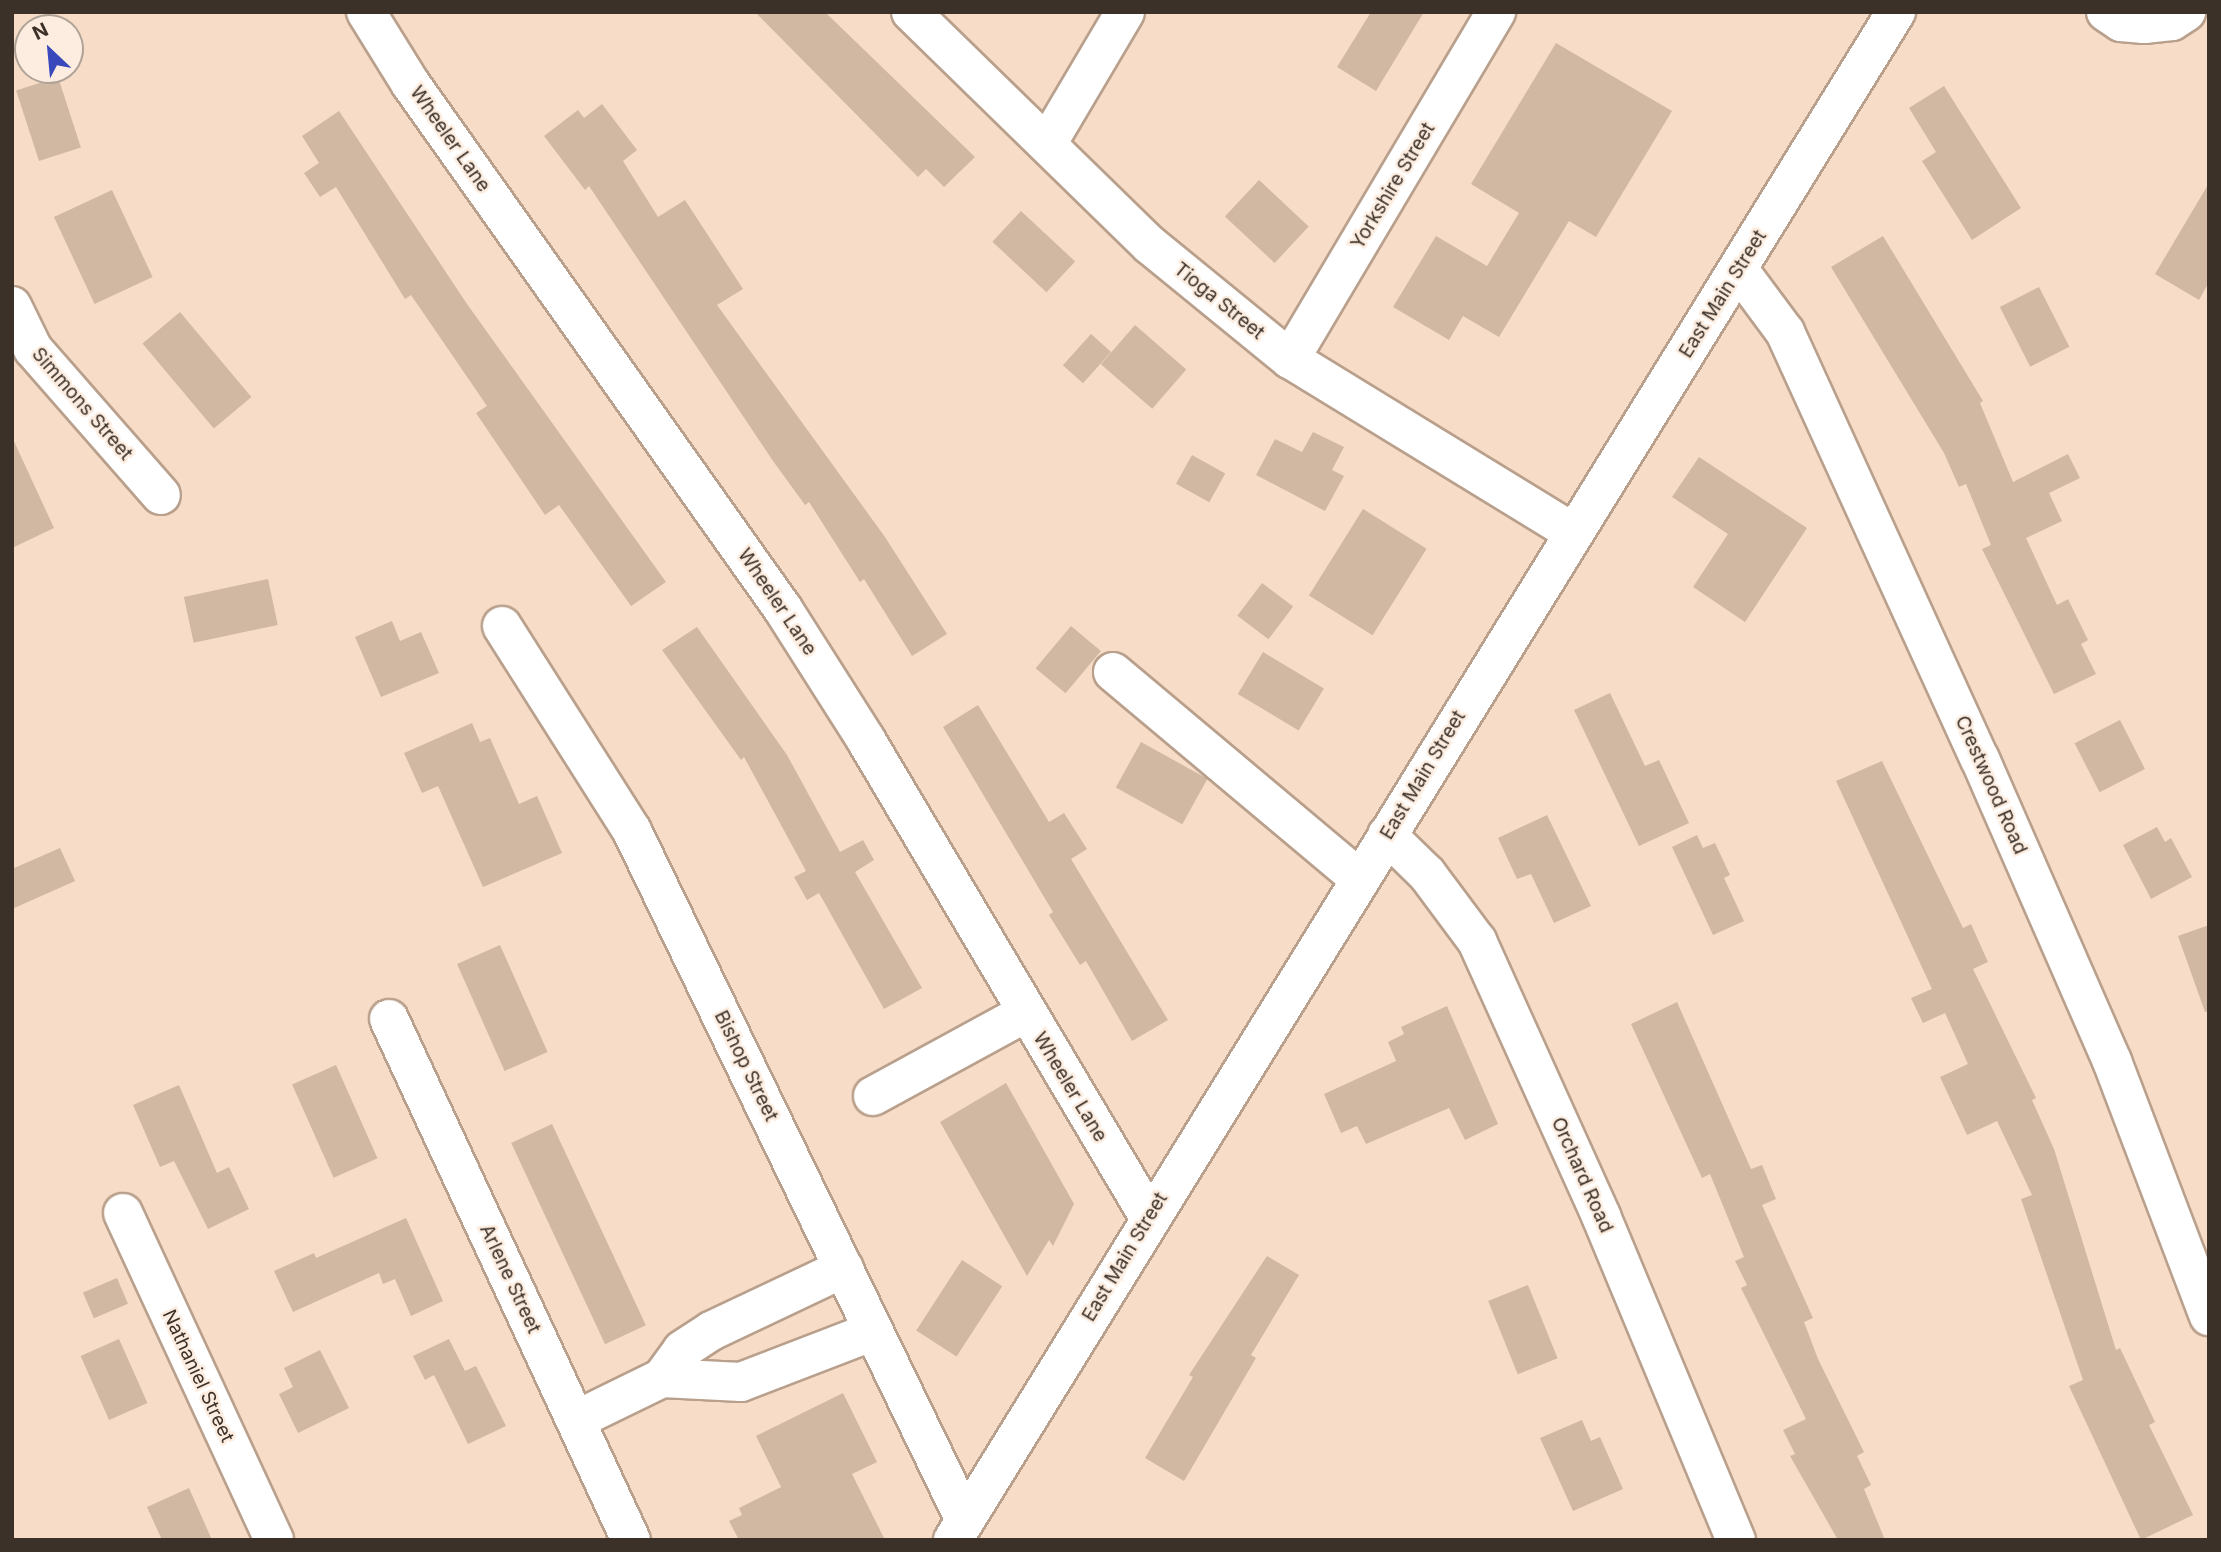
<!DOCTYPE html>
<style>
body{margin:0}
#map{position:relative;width:2221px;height:1552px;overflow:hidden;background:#f7ddc8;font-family:Inter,sans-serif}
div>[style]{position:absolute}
.building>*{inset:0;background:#d1b8a3;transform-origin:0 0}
.roads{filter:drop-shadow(2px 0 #b9a08c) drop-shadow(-2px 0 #b9a08c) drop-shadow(0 2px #b9a08c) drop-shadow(0 -2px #b9a08c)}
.minor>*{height:38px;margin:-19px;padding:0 19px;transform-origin:19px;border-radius:19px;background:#fff}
.highway>*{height:38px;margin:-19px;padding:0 19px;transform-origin:19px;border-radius:19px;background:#fff}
span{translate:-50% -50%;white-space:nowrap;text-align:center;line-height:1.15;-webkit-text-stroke:5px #fdede0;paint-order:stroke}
.street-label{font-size:19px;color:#3b3129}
.frame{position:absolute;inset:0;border:14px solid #3b3129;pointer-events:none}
.north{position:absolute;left:14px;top:14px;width:70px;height:70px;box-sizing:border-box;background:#fdede0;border:2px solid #afa297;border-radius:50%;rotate:334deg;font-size:19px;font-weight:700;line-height:28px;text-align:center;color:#3b3129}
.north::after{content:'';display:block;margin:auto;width:24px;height:32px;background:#3949bc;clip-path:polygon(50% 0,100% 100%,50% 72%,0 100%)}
</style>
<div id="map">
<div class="building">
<div style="clip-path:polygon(755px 12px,825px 12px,975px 157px,944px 187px,926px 169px,918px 177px)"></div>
<div style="clip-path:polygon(1371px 12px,1424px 12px,1376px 91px,1337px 67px)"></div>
<div style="clip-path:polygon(1556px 43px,1672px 111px,1596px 237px,1569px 221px,1499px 337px,1463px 316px,1449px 340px,1393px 307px,1436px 236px,1487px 266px,1519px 213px,1471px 184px)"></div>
<div style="left:58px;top:77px;width:74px;height:44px;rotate:72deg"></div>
<div style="clip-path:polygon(1944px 86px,2021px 208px,1972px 240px,1922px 161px,1936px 152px,1909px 108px)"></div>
<div style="clip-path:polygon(602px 104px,637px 150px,623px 161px,658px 217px,685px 200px,715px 246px,743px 289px,717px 305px,885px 537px,947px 634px,912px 656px,864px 579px,860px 582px,809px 502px,805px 505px,773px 461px,589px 186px,585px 190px,544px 136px,578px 110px,584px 118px)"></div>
<div style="clip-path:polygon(339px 111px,467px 304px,666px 582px,631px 606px,559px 505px,545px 515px,476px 413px,487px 406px,411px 295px,405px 299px,336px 187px,320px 197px,304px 173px,319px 163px,302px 136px)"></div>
<div style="left:1259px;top:180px;width:68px;height:50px;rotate:43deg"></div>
<div style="clip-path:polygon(2209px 183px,2209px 282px,2199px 300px,2155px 274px)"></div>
<div style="left:112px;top:190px;width:96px;height:64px;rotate:65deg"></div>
<div style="left:1021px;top:211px;width:74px;height:42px;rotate:43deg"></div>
<div style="clip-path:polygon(1883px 236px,1983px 401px,1980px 403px,2013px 482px,2068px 454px,2080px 478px,2049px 493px,2062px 521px,2026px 538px,2057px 605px,2068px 599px,2088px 640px,2081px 644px,2096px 674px,2054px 694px,1982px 549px,1991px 545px,1966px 484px,1959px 487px,1944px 453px,1831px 267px)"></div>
<div style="left:2039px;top:287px;width:67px;height:44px;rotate:63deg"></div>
<div style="left:180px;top:312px;width:111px;height:49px;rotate:50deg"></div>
<div style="left:1135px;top:325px;width:68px;height:52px;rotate:41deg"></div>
<div style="left:1091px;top:334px;width:27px;height:42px;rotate:42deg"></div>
<div style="clip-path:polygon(1313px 432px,1344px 447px,1332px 470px,1344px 476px,1325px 511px,1256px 475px,1275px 439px,1302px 452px)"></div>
<div style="clip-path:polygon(12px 437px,54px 528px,12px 548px)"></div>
<div style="left:1192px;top:455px;width:38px;height:33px;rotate:29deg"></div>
<div style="clip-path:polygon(1699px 457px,1807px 528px,1745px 622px,1693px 587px,1728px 534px,1672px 497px)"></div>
<div style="left:1363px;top:509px;width:75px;height:102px;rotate:32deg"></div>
<div style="left:268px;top:579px;width:47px;height:86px;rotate:78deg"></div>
<div style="left:1262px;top:583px;width:39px;height:41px;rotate:37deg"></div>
<div style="clip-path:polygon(392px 621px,400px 641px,421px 632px,439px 673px,381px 697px,355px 637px)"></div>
<div style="left:1071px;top:626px;width:39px;height:55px;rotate:40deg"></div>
<div style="clip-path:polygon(697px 627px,787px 755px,840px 852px,863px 840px,874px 860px,855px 872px,922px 988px,884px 1009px,819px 893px,807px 900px,794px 877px,806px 871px,744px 757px,741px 760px,662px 650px)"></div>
<div style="left:1263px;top:652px;width:71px;height:49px;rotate:31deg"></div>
<div style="clip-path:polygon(1610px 693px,1645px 766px,1659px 760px,1689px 823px,1639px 846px,1574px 710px)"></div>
<div style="clip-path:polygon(978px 705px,1049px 822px,1064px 813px,1087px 849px,1071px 859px,1168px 1020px,1132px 1041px,1086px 961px,1080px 965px,1049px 915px,1053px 912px,943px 727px)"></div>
<div style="left:2120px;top:720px;width:55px;height:51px;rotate:63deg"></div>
<div style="clip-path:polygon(472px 723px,480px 742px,490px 738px,519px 804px,537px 796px,562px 853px,483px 887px,438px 786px,422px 793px,404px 753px)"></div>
<div style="left:1141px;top:742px;width:76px;height:52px;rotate:29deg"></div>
<div style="clip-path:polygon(1882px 761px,1963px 928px,1971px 924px,1988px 962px,1973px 969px,2036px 1098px,2032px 1100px,2054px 1149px,2116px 1350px,2120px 1348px,2155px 1422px,2149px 1425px,2193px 1515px,2141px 1540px,2069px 1386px,2083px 1380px,2021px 1199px,2032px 1195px,1997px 1121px,1967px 1135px,1940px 1077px,1968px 1064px,1945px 1013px,1923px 1023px,1911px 998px,1932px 989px,1836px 781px)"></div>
<div style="clip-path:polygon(1547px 815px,1591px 906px,1554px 923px,1531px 874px,1517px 879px,1498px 838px)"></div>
<div style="clip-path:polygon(2157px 827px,2165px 842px,2171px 838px,2192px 877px,2151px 899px,2123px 845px)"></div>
<div style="clip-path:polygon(1697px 835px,1703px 848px,1715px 843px,1730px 875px,1724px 878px,1744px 921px,1713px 935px,1672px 847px)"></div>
<div style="clip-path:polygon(60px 848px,75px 881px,12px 909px,12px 869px)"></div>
<div style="clip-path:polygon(2209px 925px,2209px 1011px,2205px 1012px,2178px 936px)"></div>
<div style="left:500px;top:945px;width:117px;height:47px;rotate:66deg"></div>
<div style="clip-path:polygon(1677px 1002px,1751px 1169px,1762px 1165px,1776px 1199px,1762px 1205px,1813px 1318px,1804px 1322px,1818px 1359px,1864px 1452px,1857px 1456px,1871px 1485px,1864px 1489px,1885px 1540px,1838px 1540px,1790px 1456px,1795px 1454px,1783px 1430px,1806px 1419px,1741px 1288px,1747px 1285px,1735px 1261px,1744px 1257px,1710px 1174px,1702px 1178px,1631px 1024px)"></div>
<div style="clip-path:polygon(1447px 1006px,1498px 1124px,1465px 1140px,1449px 1108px,1366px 1144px,1357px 1126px,1341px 1133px,1324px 1094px,1396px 1061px,1388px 1042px,1404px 1034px,1401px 1027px)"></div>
<div style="left:336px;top:1065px;width:102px;height:48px;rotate:66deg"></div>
<div style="clip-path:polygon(1006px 1083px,1074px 1204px,1053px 1246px,1049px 1240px,1027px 1276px,940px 1122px)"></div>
<div style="clip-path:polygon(179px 1085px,217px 1173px,229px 1167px,249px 1209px,208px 1229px,174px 1161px,160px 1167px,133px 1105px)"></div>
<div style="left:552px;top:1124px;width:222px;height:45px;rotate:65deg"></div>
<div style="clip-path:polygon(406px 1218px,443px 1301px,411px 1316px,395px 1279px,383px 1284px,379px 1273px,293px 1312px,274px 1271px,314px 1253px,316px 1258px)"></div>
<div style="clip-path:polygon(1267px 1256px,1299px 1275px,1251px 1355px,1256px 1358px,1184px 1481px,1145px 1458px,1193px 1377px,1189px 1375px)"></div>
<div style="left:962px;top:1260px;width:48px;height:84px;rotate:33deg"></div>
<div style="left:117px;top:1278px;width:28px;height:37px;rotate:67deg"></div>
<div style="left:1528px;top:1285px;width:79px;height:43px;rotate:68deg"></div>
<div style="left:119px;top:1339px;width:70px;height:42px;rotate:66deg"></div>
<div style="clip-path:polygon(449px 1339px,465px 1371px,476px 1366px,506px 1426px,468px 1444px,434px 1375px,425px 1380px,413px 1356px)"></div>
<div style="clip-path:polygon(320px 1350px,349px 1408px,298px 1433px,279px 1394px,293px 1387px,284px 1368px)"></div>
<div style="clip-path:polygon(843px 1393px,877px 1462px,852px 1474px,885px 1540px,739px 1540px,729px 1521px,742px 1515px,739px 1508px,781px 1487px,756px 1436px)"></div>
<div style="clip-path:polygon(1582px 1420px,1591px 1441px,1600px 1437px,1623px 1489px,1573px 1511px,1540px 1438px)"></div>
<div style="clip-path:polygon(189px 1488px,212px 1540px,162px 1540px,147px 1507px)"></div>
</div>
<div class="roads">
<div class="minor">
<div style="left:366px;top:12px;width:84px;rotate:58.2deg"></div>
<div style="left:410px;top:83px;width:645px;rotate:54.66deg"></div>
<div style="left:783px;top:609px;width:155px;rotate:57.6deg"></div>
<div style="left:866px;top:740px;width:555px;rotate:59.32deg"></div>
<div style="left:911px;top:12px;width:334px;rotate:44.3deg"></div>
<div style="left:1150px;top:245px;width:181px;rotate:39.2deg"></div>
<div style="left:1290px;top:359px;width:331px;rotate:31.5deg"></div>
<div style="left:2106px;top:12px;width:18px;rotate:34deg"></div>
<div style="left:2121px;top:22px;width:23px;rotate:5deg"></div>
<div style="left:2144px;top:24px;width:28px;rotate:-6deg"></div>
<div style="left:2172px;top:21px;width:17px;rotate:-33deg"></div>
<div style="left:1047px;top:144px;width:153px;rotate:-59.4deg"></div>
<div style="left:1739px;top:270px;width:77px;rotate:53.4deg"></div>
<div style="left:1785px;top:332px;width:469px;rotate:65.5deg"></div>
<div style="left:1980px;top:759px;width:330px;rotate:66.4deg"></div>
<div style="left:2112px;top:1061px;width:273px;rotate:69.2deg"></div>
<div style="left:12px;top:306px;width:48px;rotate:64deg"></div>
<div style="left:33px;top:349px;width:194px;rotate:48.8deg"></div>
<div style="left:1290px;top:359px;width:404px;rotate:-59.3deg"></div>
<div style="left:502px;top:626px;width:243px;rotate:57.6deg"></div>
<div style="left:632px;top:831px;width:765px;rotate:64.21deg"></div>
<div style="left:1113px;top:672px;width:322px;rotate:40deg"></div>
<div style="left:1387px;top:835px;width:56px;rotate:44.3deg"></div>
<div style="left:1427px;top:874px;width:84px;rotate:53.3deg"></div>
<div style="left:1477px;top:941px;width:302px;rotate:65.7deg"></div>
<div style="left:1601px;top:1216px;width:351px;rotate:67.4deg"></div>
<div style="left:389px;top:1019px;width:574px;rotate:65.09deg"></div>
<div style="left:873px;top:1096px;width:173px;rotate:-28.6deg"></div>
<div style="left:123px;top:1213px;width:360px;rotate:65.2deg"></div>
<div style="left:662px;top:1378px;width:79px;rotate:2.9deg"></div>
<div style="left:741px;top:1382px;width:142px;rotate:-21deg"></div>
<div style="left:576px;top:1420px;width:96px;rotate:-26deg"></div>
<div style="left:662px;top:1378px;width:34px;rotate:-54deg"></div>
<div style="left:682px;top:1350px;width:35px;rotate:-33deg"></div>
<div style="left:711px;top:1331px;width:147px;rotate:-25.3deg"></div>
</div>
<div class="highway">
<div style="left:953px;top:1540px;width:1796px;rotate:-58.32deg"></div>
</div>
</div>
<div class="street-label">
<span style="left:450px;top:139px;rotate:55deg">Wheeler Lane</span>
<span style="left:1393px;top:186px;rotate:-59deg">Yorkshire Street</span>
<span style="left:1723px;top:294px;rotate:-58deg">East Main Street</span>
<span style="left:1219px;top:301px;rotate:39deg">Tioga Street</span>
<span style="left:82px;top:404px;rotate:49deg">Simmons Street</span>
<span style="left:777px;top:602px;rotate:56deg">Wheeler Lane</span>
<span style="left:1423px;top:775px;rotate:-59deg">East Main Street</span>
<span style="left:1991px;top:785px;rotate:66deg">Crestwood Road</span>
<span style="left:746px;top:1066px;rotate:64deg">Bishop Street</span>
<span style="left:1070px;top:1087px;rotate:59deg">Wheeler Lane</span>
<span style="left:1582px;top:1175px;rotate:66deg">Orchard Road</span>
<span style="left:1125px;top:1257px;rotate:-59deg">East Main Street</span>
<span style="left:510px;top:1279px;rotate:65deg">Arlene Street</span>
<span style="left:198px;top:1376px;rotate:65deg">Nathaniel Street</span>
</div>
<div class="frame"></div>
<div class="north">N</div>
</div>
